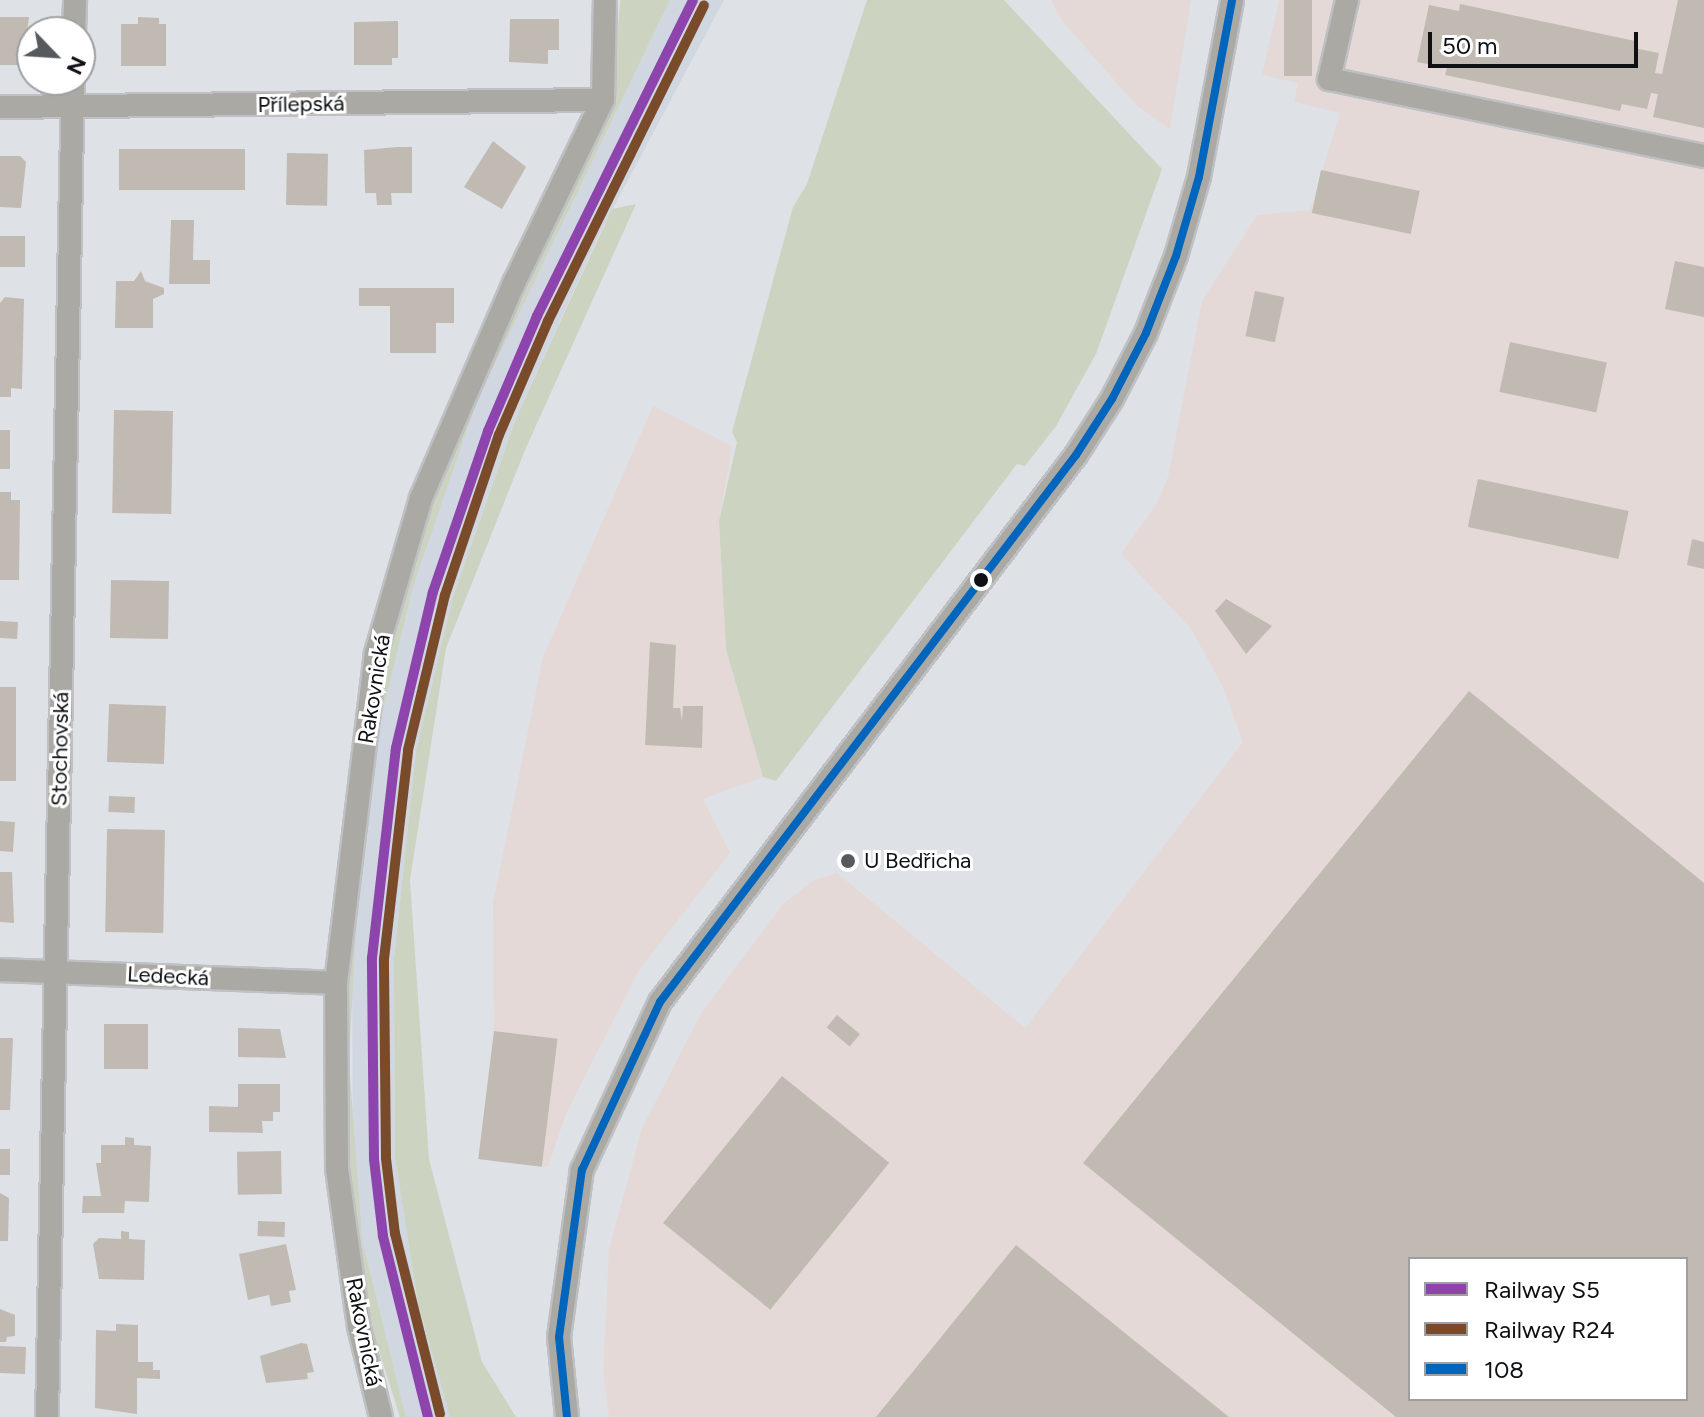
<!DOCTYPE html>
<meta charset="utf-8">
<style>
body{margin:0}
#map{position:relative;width:1704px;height:1417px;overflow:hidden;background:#dee2e6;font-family:Figtree,sans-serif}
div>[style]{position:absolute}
.built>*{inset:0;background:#d0d7e1}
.industrial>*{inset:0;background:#e4d9d6}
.green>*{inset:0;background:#ccd3c0}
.building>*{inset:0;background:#c0bab2;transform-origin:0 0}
.roads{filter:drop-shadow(2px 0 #bec0c3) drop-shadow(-2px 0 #bec0c3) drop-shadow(0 2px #bec0c3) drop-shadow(0 -2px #bec0c3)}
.street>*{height:22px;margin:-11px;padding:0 11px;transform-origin:11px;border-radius:11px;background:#aba9a4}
.bus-1>*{height:8px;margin:-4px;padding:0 4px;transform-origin:4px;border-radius:4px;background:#0065bd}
.rail-1>*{height:10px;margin:-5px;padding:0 5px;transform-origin:5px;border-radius:5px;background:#8e44ad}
.rail-2>*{height:10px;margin:-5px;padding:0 5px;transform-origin:5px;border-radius:5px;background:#7a4b2a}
.dots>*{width:22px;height:22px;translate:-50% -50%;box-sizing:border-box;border:4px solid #fff;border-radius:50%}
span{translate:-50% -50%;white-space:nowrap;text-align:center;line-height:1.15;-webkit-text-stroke:6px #fff;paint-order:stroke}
.street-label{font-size:22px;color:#0e1013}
.poi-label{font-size:22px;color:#0e1013}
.left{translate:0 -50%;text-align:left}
.legend{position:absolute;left:1408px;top:1257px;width:280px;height:144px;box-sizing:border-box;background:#fff;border:2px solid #9f9fa1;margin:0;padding:10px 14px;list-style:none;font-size:24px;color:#0e1013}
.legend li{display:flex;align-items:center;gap:16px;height:40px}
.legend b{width:40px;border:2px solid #9f9fa1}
.north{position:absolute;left:16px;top:16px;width:80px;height:80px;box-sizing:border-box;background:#fff;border:2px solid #9f9fa1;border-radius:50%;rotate:115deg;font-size:22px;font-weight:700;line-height:32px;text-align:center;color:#0e1013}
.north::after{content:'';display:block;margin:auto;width:28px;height:36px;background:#575a5d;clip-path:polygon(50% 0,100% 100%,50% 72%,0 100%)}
.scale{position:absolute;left:1428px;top:32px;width:210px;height:36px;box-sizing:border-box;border:4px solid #0e1013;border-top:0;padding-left:10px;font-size:24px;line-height:28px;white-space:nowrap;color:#0e1013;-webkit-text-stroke:6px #fff;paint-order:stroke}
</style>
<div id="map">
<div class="built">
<div style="clip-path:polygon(670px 0,724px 0,602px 229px,516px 417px,453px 597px,416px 751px,394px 959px,395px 1157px,418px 1303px,450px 1417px,406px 1417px,362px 1239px,353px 1161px,352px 957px,375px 744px,412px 586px,477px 401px)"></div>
</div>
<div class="industrial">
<div style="clip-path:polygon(1051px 0,1191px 0,1170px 129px,1137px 106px,1063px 22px)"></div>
<div style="clip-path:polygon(evenodd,1279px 0,1704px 0,1704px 1417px,609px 1417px,603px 1374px,609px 1249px,642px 1128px,702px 1012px,784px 903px,814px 880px,837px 873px,1025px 1028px,1243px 742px,1222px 685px,1191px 629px,1121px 554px,1157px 503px,1168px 477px,1202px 301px,1257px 215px,1310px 210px,1340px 113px,1294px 102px,1298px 83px,1262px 75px,1279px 0,1410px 1259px,1686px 1259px,1686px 1399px,1410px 1399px,1410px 1259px)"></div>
<div style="clip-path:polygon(653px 406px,732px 446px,719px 521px,726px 649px,763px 777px,703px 799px,730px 853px,639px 970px,566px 1114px,548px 1167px,478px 1159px,494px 1031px,493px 903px,543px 657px)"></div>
</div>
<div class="green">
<div style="clip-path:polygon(620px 0,670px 0,477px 401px,413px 586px,375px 744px,360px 852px,349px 1061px,362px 1239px,406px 1417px,400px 1417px,375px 1338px,356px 1233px,346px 1142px,344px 985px,371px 734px,386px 653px,430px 507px,465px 422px,613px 103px)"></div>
<div style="clip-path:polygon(867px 0,1004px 0,1162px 169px,1096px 354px,1056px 426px,1025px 466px,1017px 464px,776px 781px,763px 777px,726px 649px,719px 521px,737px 442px,732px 432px,793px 207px,807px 184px)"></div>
<div style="clip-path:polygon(636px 204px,525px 450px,446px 648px,410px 880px,429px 1159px,482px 1362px,516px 1417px,450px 1417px,418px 1303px,395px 1157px,394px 959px,416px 751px,453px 597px,516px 418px,612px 209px)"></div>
</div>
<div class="building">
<div style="left:1284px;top:0;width:28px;height:76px"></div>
<div style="clip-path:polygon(1678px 0,1704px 0,1704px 128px,1653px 117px,1658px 94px,1651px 93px,1647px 109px,1622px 104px,1620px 111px,1445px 75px,1447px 68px,1417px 62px,1429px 5px,1459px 11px,1460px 4px,1635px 41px,1634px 48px,1659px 53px,1655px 73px,1662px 74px)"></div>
<div style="clip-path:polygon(0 17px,29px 17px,23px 65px,0 65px)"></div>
<div style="clip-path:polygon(138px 17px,159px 18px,159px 24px,166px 24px,166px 66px,121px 66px,121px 24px,138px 24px)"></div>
<div style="clip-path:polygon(510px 19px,559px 19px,559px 50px,548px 50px,548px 64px,509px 62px)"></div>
<div style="clip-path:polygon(398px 21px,398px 58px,392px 58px,392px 65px,354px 65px,354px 22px)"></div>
<div style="clip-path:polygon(493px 141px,526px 167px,502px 209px,464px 187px)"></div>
<div style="clip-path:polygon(397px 147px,412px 147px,412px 193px,391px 193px,392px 205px,377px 205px,376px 193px,365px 193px,364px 150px)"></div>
<div style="left:245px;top:149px;width:41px;height:126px;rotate:90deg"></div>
<div style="left:287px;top:153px;width:41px;height:52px;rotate:1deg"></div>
<div style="clip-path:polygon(0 156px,20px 156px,26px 162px,21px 208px,0 207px)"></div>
<div style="left:1321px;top:170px;width:101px;height:44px;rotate:12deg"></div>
<div style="clip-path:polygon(171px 220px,194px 220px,193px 260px,210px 260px,210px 284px,169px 284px)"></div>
<div style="left:0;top:236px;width:25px;height:31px"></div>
<div style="clip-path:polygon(1675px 261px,1704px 267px,1704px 317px,1665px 309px)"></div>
<div style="clip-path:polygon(141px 271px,145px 281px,164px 288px,164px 294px,153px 299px,153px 328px,115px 328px,116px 281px,134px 281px)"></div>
<div style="clip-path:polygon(359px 288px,454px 288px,454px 323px,436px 323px,436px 353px,390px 353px,390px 306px,359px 306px)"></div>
<div style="left:1255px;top:291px;width:30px;height:46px;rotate:12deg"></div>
<div style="clip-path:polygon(5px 297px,24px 299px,22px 389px,11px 388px,11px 397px,0 397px,0 303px)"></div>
<div style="left:1510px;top:342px;width:99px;height:51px;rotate:12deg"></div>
<div style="left:114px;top:410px;width:59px;height:103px;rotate:1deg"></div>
<div style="left:0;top:430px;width:10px;height:39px"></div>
<div style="left:1478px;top:479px;width:154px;height:49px;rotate:12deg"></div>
<div style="clip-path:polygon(0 492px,11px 492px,11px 500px,20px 500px,19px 580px,0 580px)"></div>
<div style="clip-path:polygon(1692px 539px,1704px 542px,1704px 569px,1687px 565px)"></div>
<div style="left:111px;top:580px;width:58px;height:58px;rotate:1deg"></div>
<div style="clip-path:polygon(1226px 599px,1272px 626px,1246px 654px,1215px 611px)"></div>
<div style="left:0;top:621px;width:18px;height:17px;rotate:3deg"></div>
<div style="clip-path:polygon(650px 642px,676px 645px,673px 708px,680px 708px,682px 721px,683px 706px,703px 706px,702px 748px,645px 745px)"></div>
<div style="left:0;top:687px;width:16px;height:94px"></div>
<div style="clip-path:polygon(evenodd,1469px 691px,1704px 883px,1704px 1417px,1396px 1417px,1083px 1163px,1469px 691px,1410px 1259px,1686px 1259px,1686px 1399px,1410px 1399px,1410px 1259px)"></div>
<div style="left:109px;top:704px;width:57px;height:58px;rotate:2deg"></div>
<div style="left:109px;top:796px;width:26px;height:16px;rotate:2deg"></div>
<div style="left:0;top:821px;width:15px;height:30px;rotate:4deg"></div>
<div style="left:107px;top:829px;width:58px;height:103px;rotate:1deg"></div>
<div style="clip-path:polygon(0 872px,12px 872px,14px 923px,0 922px)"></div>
<div style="left:837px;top:1015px;width:30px;height:16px;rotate:40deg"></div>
<div style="left:104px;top:1024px;width:44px;height:45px"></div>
<div style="clip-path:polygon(238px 1028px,280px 1029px,286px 1058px,238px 1057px)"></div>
<div style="left:494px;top:1031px;width:64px;height:129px;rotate:7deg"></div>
<div style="clip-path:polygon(0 1038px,13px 1038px,10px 1110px,0 1110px)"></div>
<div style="left:782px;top:1076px;width:138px;height:189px;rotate:39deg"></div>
<div style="clip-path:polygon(238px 1084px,280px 1084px,280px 1112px,273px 1112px,273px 1121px,262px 1121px,263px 1133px,209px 1132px,209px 1106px,238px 1107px)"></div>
<div style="clip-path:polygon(125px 1137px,134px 1138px,134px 1145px,151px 1146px,149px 1202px,125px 1201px,124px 1213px,82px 1213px,83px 1196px,101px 1196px,96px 1163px,101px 1163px,101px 1145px,125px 1145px)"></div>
<div style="left:0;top:1149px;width:10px;height:26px"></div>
<div style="left:281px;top:1151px;width:43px;height:44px;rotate:89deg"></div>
<div style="clip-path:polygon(0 1193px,9px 1198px,8px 1241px,0 1241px)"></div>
<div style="left:258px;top:1221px;width:27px;height:15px;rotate:2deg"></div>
<div style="clip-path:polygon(121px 1231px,129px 1232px,129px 1239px,145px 1240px,144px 1280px,99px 1279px,93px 1244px,99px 1238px,121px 1239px)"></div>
<div style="clip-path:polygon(286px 1244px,296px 1290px,289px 1291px,291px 1302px,271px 1306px,269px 1295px,248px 1300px,239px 1254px)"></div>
<div style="clip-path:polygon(1016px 1245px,1229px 1417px,876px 1417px)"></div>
<div style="clip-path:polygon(0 1309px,15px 1315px,15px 1336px,7px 1337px,6px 1342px,0 1342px)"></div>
<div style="clip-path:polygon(116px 1324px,138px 1325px,138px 1362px,153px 1362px,153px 1370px,160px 1370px,160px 1379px,137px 1378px,137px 1414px,95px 1408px,96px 1330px,116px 1331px)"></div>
<div style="clip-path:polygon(301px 1343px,307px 1344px,314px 1372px,307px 1373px,308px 1379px,266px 1383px,260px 1356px)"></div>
<div style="left:0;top:1346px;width:26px;height:27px;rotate:2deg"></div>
</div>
<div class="roads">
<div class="street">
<div style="left:1347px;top:0;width:81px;rotate:102.8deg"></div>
<div style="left:1329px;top:79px;width:383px;rotate:11.6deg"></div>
<div style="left:74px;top:32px;width:32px;rotate:-88deg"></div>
<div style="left:0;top:107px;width:603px;rotate:-0.67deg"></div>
<div style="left:0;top:970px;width:336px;rotate:2.2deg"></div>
<div style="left:47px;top:1417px;width:1337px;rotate:-88.89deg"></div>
<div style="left:381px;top:1417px;width:93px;rotate:-103.7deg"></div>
<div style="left:359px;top:1327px;width:160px;rotate:-97.9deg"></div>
<div style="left:337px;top:1169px;width:186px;rotate:-90.3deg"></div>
<div style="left:336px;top:983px;width:332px;rotate:-83.1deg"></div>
<div style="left:376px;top:653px;width:161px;rotate:-73.8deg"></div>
<div style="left:421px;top:498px;width:234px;rotate:-66.6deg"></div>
<div style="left:514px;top:283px;width:203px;rotate:-64.1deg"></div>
<div style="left:603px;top:100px;width:100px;rotate:-88.9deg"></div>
<div style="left:567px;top:1417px;width:80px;rotate:-95.7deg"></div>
<div style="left:559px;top:1337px;width:169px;rotate:-82.2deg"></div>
<div style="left:582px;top:1170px;width:185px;rotate:-65.1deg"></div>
<div style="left:660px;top:1002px;width:687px;rotate:-52.75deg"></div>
<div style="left:1076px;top:455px;width:67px;rotate:-57.3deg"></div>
<div style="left:1112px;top:399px;width:74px;rotate:-62.7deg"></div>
<div style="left:1146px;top:333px;width:83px;rotate:-68.7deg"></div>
<div style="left:1176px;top:256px;width:82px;rotate:-73.8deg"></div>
<div style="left:1199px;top:177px;width:180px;rotate:-79.4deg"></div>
</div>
</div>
<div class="bus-1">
<div style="left:567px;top:1417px;width:80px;rotate:-95.7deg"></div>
<div style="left:559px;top:1337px;width:169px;rotate:-82.2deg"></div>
<div style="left:582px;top:1170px;width:185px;rotate:-65.1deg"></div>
<div style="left:660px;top:1002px;width:687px;rotate:-52.75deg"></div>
<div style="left:1076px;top:455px;width:67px;rotate:-57.3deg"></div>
<div style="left:1112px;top:399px;width:74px;rotate:-62.7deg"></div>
<div style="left:1146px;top:333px;width:83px;rotate:-68.7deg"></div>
<div style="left:1176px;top:256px;width:82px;rotate:-73.8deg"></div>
<div style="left:1199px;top:177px;width:180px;rotate:-79.4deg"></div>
</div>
<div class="rail-1">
<div style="left:428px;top:1417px;width:187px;rotate:-104deg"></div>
<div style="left:383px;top:1236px;width:78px;rotate:-96.7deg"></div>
<div style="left:374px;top:1159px;width:201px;rotate:-90.6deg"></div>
<div style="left:372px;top:958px;width:211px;rotate:-83.5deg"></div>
<div style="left:396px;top:748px;width:160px;rotate:-76.7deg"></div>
<div style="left:433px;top:592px;width:170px;rotate:-71.1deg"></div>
<div style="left:488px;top:431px;width:125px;rotate:-66.9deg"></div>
<div style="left:537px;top:316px;width:352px;rotate:-63.7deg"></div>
</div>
<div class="rail-2">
<div style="left:440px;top:1414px;width:186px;rotate:-104deg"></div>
<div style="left:395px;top:1234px;width:77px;rotate:-96.8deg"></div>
<div style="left:386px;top:1158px;width:199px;rotate:-90.6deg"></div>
<div style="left:384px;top:959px;width:210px;rotate:-83.4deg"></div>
<div style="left:408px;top:750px;width:159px;rotate:-76.6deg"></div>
<div style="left:445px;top:595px;width:169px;rotate:-71.4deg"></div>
<div style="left:499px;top:435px;width:124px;rotate:-66.7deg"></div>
<div style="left:548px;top:321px;width:352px;rotate:-63.7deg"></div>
</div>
<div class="dots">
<div style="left:981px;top:580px;background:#0e1013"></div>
<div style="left:848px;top:861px;background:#575a5d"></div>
</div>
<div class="street-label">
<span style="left:301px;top:104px;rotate:-1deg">Přílepská</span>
<span style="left:374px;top:689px;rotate:-81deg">Rakovnická</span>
<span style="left:60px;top:749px;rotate:-89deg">Stochovská</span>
<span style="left:168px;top:976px;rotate:3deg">Ledecká</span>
<span style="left:364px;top:1332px;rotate:79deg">Rakovnická</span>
</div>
<div class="poi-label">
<span class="left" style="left:864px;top:861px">U Bedřicha</span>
</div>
<ul class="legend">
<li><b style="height:10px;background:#8e44ad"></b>Railway S5</li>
<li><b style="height:10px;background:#7a4b2a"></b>Railway R24</li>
<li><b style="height:10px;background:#0065bd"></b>108</li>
</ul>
<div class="north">N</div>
<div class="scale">50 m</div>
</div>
